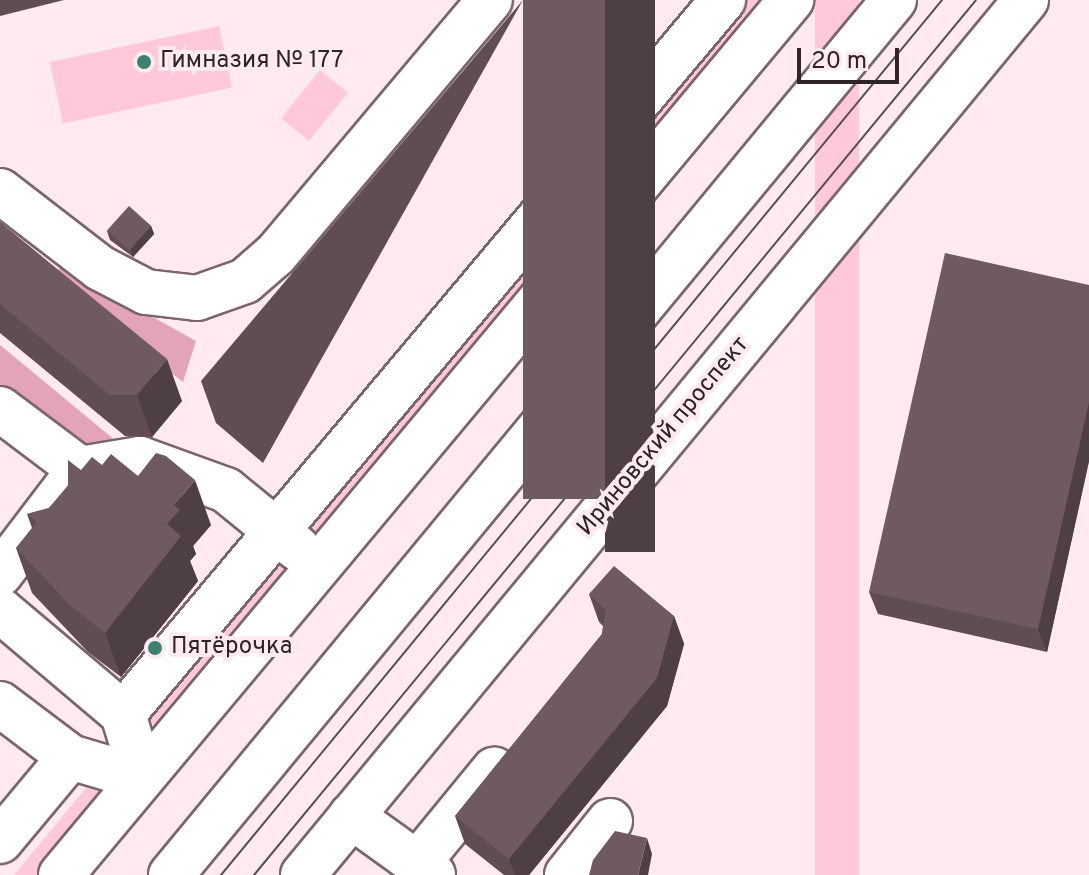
<!DOCTYPE html>
<meta charset="utf-8">
<style>
body{margin:0}
#map{position:relative;width:1089px;height:875px;overflow:hidden;background:#ffeaf0;font-family:Overpass,sans-serif}
div>[style]{position:absolute}
.green>*{inset:0;background:#ffc9d9;transform-origin:0 0}
.forest>*{inset:0;background:#e3a4b8}
.roads{filter:drop-shadow(2px 0 #7b656c) drop-shadow(-2px 0 #7b656c) drop-shadow(0 2px #7b656c) drop-shadow(0 -2px #7b656c)}
.minor>*{height:44px;margin:-22px;padding:0 22px;transform-origin:22px;border-radius:22px;background:#fff}
.major>*{height:44px;margin:-22px;padding:0 22px;transform-origin:22px;border-radius:22px;background:#fff}
.tram>*{height:2px;margin:-1px;padding:0 1px;transform-origin:1px;border-radius:1px;background:#5b4e52}
.wall>*{inset:0;background:#604d53}
.shaded-wall>*{inset:0;background:#4e3f44;transform-origin:0 0}
.building>*{inset:0;background:#705a61;transform-origin:0 0}
.dots>*{width:22px;height:22px;translate:-50% -50%;box-sizing:border-box;border:4px solid #ffeaf0;border-radius:50%}
span{translate:-50% -50%;white-space:nowrap;text-align:center;line-height:1.15;-webkit-text-stroke:8px #ffeaf0;paint-order:stroke}
.poi-label{font-size:24px;color:#2e2427}
.left{translate:0 -50%;text-align:left}
.street-label{font-size:24px;color:#2e2427}
.scale{position:absolute;left:797px;top:48px;width:102px;height:36px;box-sizing:border-box;border:4px solid #2e2427;border-top:0;padding-left:10px;font-size:24px;line-height:28px;white-space:nowrap;color:#2e2427;-webkit-text-stroke:6px #ffeaf0;paint-order:stroke}
</style>
<div id="map">
<div class="green">
<div style="clip-path:polygon(742px 0,768px 0,318px 543px,309px 526px)"></div>
<div style="left:815px;top:0;width:44px;height:1135px"></div>
<div style="left:219px;top:26px;width:63px;height:173px;rotate:78deg"></div>
<div style="left:320px;top:70px;width:36px;height:62px;rotate:39deg"></div>
<div style="left:275px;top:560px;width:22px;height:204px;rotate:39deg"></div>
<div style="clip-path:polygon(94px 778px,111px 793px,43px 875px,14px 875px)"></div>
</div>
<div class="forest">
<div style="clip-path:polygon(70px 255px,142px 311px,196px 341px,183px 382px,51px 279px)"></div>
<div style="clip-path:polygon(0 345px,116px 441px,96px 455px,0 397px)"></div>
</div>
<div class="roads">
<div class="minor">
<div style="left:0;top:191px;width:126px;rotate:37.6deg"></div>
<div style="left:100px;top:268px;width:52px;rotate:27.6deg"></div>
<div style="left:146px;top:292px;width:51px;rotate:6.7deg"></div>
<div style="left:197px;top:298px;width:51px;rotate:-19.5deg"></div>
<div style="left:245px;top:281px;width:41px;rotate:-41.1deg"></div>
<div style="left:276px;top:254px;width:332px;rotate:-49.9deg"></div>
<div style="left:0;top:409px;width:100px;rotate:36.9deg"></div>
<div style="left:0;top:574px;width:132px;rotate:-52.7deg"></div>
<div style="left:80px;top:469px;width:61px;rotate:-9.5deg"></div>
<div style="left:140px;top:459px;width:91px;rotate:19.8deg"></div>
<div style="left:226px;top:490px;width:92px;rotate:39.2deg"></div>
<div style="left:0;top:610px;width:161px;rotate:40.2deg"></div>
<div style="left:123px;top:714px;width:28px;rotate:73deg"></div>
<div style="left:0;top:704px;width:88px;rotate:37.1deg"></div>
<div style="left:70px;top:757px;width:74px;rotate:16.5deg"></div>
<div style="left:123px;top:714px;width:933px;rotate:-49.96deg"></div>
<div style="left:351px;top:816px;width:101px;rotate:35.7deg"></div>
<div style="left:0;top:841px;width:109px;rotate:-50.2deg"></div>
<div style="left:417px;top:864px;width:122px;rotate:-50.7deg"></div>
<div style="left:61px;top:875px;width:1140px;rotate:-50.16deg"></div>
<div style="left:567px;top:875px;width:69px;rotate:-51.5deg"></div>
</div>
<div class="major">
<div style="left:171px;top:875px;width:1135px;rotate:-50.43deg"></div>
<div style="left:303px;top:875px;width:1135px;rotate:-50.43deg"></div>
</div>
</div>
<div class="tram">
<div style="left:221px;top:875px;width:1134px;rotate:-50.51deg"></div>
<div style="left:254px;top:875px;width:1134px;rotate:-50.47deg"></div>
</div>
<div class="wall">
<div style="clip-path:polygon(0 0,64px 0,0 16px)"></div>
<div style="clip-path:polygon(523px 0,263px 463px,216px 423px,201px 381px)"></div>
<div style="clip-path:polygon(0 222px,182px 401px,152px 437px,125px 436px,0 333px)"></div>
<div style="clip-path:polygon(151px 226px,154px 234px,133px 257px,110px 240px,107px 231px)"></div>
<div style="clip-path:polygon(1089px 285px,1089px 461px,1047px 652px,878px 614px,869px 592px)"></div>
<div style="clip-path:polygon(102px 465px,138px 476px,211px 525px,193px 546px,196px 554px,190px 561px,198px 581px,121px 677px,88px 652px,32px 593px,16px 548px,32px 528px,27px 514px,49px 508px,81px 470px)"></div>
<div style="clip-path:polygon(589px 594px,674px 616px,684px 644px,667px 706px,529px 875px,504px 875px,465px 844px,455px 816px,602px 634px,603px 626px,599px 622px)"></div>
</div>
<div class="shaded-wall">
<div style="left:605px;top:0;width:50px;height:552px"></div>
<div style="clip-path:polygon(151px 226px,154px 234px,133px 257px,130px 249px)"></div>
<div style="clip-path:polygon(167px 359px,182px 401px,152px 437px,137px 395px)"></div>
<div style="clip-path:polygon(1089px 402px,1089px 461px,1047px 652px,1038px 629px)"></div>
<div style="clip-path:polygon(195px 480px,211px 525px,193px 546px,196px 554px,190px 561px,198px 581px,121px 677px,105px 633px,167px 524px,174px 505px)"></div>
<div style="clip-path:polygon(674px 616px,684px 644px,667px 706px,529px 875px,515px 875px,509px 859px)"></div>
<div style="clip-path:polygon(647px 838px,652px 854px,648px 875px,638px 875px)"></div>
</div>
<div class="building">
<div style="left:523px;top:0;width:82px;height:499px"></div>
<div style="left:129px;top:206px;width:30px;height:33px;rotate:42deg"></div>
<div style="clip-path:polygon(0 222px,167px 359px,137px 395px,110px 395px,0 304px)"></div>
<div style="clip-path:polygon(945px 253px,1089px 285px,1089px 402px,1038px 629px,869px 592px)"></div>
<div style="clip-path:polygon(156px 453px,166px 456px,195px 480px,174px 505px,180px 510px,167px 524px,181px 536px,105px 633px,72px 607px,16px 548px,37px 522px,27px 514px,49px 508px,68px 486px,68px 460px,81px 470px,92px 457px,102px 465px,111px 454px,138px 476px)"></div>
<div style="clip-path:polygon(614px 566px,674px 616px,657px 678px,509px 859px,455px 816px,602px 634px,606px 610px,589px 594px)"></div>
<div style="clip-path:polygon(615px 831px,647px 838px,638px 875px,589px 875px,593px 860px)"></div>
</div>
<div class="dots">
<div style="left:144px;top:62px;background:#3d8072"></div>
<div style="left:155px;top:648px;background:#3d8072"></div>
</div>
<div class="poi-label">
<span class="left" style="left:160px;top:62px">Гимназия № 177</span>
<span class="left" style="left:171px;top:648px">Пятёрочка</span>
</div>
<div class="street-label">
<span style="left:664px;top:437px;rotate:-50deg">Ириновский проспект</span>
</div>
<div class="scale">20 m</div>
</div>
